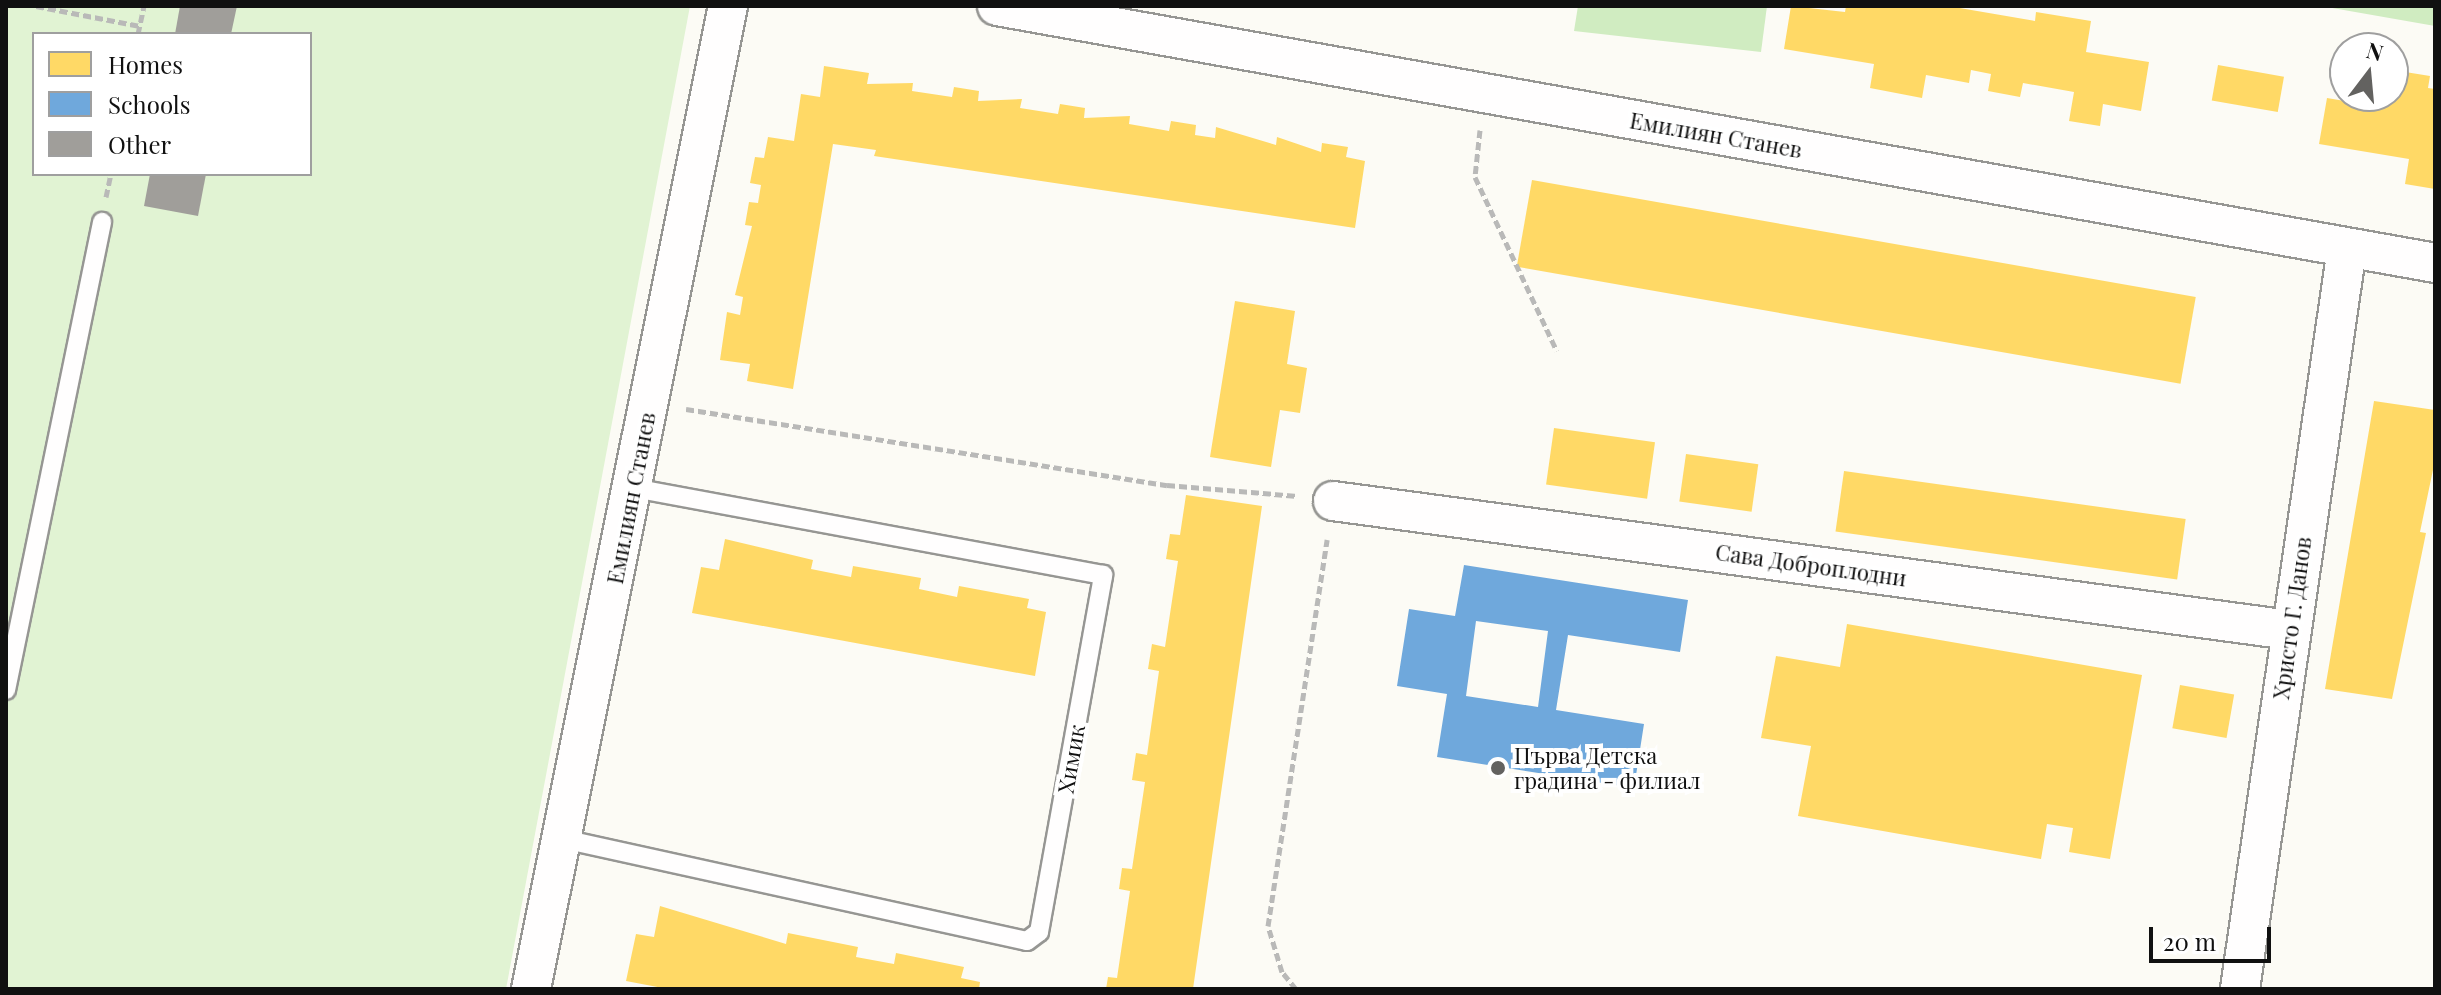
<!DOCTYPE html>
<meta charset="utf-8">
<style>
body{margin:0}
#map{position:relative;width:2441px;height:995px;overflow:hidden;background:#fcfbf5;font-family:"Playfair Display",serif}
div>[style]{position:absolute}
.green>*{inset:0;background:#e1f3d3}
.forest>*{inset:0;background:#d0ecc1}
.homes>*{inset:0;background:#ffd966;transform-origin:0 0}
.schools>*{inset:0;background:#6fa8dc}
.building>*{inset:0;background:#a09e9a}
.path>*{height:5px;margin-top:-2.5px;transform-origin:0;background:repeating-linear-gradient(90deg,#b9b9b8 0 8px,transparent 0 12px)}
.roads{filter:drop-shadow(2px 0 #969693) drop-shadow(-2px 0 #969693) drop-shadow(0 2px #969693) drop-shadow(0 -2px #969693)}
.lane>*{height:18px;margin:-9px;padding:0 9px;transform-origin:9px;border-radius:9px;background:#fffefe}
.street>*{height:38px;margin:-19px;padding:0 19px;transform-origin:19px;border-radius:19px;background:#fffefe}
.dots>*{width:22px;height:22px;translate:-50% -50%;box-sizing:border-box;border:4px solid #fff;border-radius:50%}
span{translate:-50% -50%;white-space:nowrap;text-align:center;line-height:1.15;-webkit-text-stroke:8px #fff;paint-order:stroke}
.street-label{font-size:22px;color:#101010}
.poi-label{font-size:22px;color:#101010}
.left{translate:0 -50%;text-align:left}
.frame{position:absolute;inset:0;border:8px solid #101010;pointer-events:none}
.legend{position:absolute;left:32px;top:32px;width:280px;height:144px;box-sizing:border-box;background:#fff;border:2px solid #9f9f9f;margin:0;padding:10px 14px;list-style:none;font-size:24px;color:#101010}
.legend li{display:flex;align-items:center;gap:16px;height:40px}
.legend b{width:40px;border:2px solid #9f9f9f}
.north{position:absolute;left:2329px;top:32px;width:80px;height:80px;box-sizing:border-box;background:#fff;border:2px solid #9f9f9f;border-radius:50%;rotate:16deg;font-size:22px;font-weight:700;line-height:32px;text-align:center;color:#101010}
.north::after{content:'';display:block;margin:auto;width:28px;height:36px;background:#636260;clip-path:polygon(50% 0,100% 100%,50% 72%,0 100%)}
.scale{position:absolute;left:2149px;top:927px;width:122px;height:36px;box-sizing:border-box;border:4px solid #101010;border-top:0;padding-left:10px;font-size:24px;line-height:28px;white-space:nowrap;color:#101010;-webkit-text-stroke:6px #fff;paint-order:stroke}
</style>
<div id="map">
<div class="green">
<div style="clip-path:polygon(evenodd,6px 6px,690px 6px,506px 989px,6px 989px,6px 6px,34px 34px,310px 34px,310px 174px,34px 174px,34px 34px)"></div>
</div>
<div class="forest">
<div style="clip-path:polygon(1578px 6px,1767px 6px,1761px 52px,1574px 31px)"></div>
<div style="clip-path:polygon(2321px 6px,2435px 6px,2435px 26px)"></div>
</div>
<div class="homes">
<div style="clip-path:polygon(1791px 6px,1845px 12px,1846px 6px,1948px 6px,2035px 21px,2036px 12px,2091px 21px,2086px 52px,2149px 62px,2141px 111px,2103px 104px,2100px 126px,2069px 121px,2074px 92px,2023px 83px,2020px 97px,1988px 91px,1991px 74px,1971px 70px,1969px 83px,1926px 75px,1922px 98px,1870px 88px,1874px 64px,1784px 49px)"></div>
<div style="left:2218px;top:65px;width:67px;height:36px;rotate:10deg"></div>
<div style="clip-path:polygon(824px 66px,869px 73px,867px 84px,913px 83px,912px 91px,952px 97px,954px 87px,979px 91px,978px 101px,1022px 99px,1020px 108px,1058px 114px,1060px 104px,1085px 108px,1084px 118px,1130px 116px,1129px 124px,1169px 131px,1171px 121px,1196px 125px,1195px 135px,1215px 138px,1216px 127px,1276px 145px,1277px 137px,1321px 152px,1322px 143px,1348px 147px,1346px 157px,1365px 161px,1355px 228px,874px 156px,876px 150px,833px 144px,793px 389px,747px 381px,750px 364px,720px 360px,727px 312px,740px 315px,743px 297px,735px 295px,752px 226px,745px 225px,749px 202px,758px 203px,761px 185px,750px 183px,755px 157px,764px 158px,768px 137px,794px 141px,801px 94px,820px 97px)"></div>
<div style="clip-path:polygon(2393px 70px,2430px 76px,2428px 88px,2435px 89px,2435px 189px,2405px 184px,2409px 159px,2319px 144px,2327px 98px,2380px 107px,2382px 96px,2393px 96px)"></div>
<div style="left:1532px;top:180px;width:674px;height:88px;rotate:10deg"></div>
<div style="clip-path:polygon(1235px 301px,1295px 311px,1287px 364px,1307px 368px,1300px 413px,1280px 410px,1271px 467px,1210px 457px)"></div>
<div style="clip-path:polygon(2374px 401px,2435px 410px,2434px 465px,2420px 532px,2426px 533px,2392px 699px,2325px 689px)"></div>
<div style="left:1554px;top:428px;width:102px;height:57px;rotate:8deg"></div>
<div style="left:1686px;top:454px;width:73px;height:48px;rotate:8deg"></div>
<div style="left:1844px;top:471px;width:345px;height:61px;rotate:8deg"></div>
<div style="clip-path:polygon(1186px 495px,1262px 506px,1193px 989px,1106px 989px,1108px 977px,1117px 978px,1130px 891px,1119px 889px,1122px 868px,1132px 869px,1145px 782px,1132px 780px,1136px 753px,1147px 755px,1159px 671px,1148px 669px,1152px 644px,1165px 647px,1178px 561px,1166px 559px,1170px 534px,1180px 535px)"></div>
<div style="clip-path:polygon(725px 539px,813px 560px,811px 569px,851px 577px,853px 566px,921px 578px,919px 589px,957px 597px,959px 586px,1029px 599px,1027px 608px,1046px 612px,1035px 676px,692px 613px,701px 567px,719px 570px)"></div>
<div style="clip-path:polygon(1847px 624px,2142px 675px,2110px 859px,2069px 852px,2073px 828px,2047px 824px,2041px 859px,1798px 816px,1811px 746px,1761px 738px,1776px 656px,1840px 667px)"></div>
<div style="left:2180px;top:685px;width:55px;height:44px;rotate:10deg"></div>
<div style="clip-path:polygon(660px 906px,786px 944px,788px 933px,858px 947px,856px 957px,894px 964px,896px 953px,964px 967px,961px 978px,980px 982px,979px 989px,668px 989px,626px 981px,636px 934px,654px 937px)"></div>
</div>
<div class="schools">
<div style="clip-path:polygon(evenodd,1464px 565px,1688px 600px,1680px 652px,1568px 635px,1556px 710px,1644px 724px,1634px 788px,1437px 757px,1447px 694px,1397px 686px,1409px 609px,1455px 616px,1464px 565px,1476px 621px,1548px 631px,1538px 707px,1466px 696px,1476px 621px)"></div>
</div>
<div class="building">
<div style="clip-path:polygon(180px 6px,237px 6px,231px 34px,175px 34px)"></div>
<div style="clip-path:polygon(150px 174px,206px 174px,198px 216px,144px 206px)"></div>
</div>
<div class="path">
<div style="left:36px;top:6px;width:106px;rotate:10.9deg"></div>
<div style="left:138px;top:34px;width:29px;rotate:-78deg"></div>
<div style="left:1480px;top:130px;width:47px;rotate:96.1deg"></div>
<div style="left:1475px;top:177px;width:192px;rotate:64.8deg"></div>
<div style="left:106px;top:197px;width:24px;rotate:-78deg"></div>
<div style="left:686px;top:409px;width:487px;rotate:9deg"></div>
<div style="left:1167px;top:485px;width:131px;rotate:4.8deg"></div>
<div style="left:1296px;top:989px;width:22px;rotate:-129deg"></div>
<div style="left:1282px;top:972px;width:48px;rotate:-106.9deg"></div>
<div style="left:1268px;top:926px;width:391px;rotate:-81.3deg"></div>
</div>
<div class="roads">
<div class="lane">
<div style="left:6px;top:690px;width:478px;rotate:-78.4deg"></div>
<div style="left:563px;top:839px;width:475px;rotate:12.4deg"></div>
<div style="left:1027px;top:941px;width:15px;rotate:-37deg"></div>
<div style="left:1039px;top:932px;width:363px;rotate:-79.8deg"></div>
<div style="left:1103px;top:575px;width:478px;rotate:-169.5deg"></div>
</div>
<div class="street">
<div style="left:997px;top:6px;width:1461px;rotate:10.13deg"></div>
<div style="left:1333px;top:501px;width:966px;rotate:7.68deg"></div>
<div style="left:531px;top:989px;width:1003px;rotate:-78.67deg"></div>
<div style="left:2240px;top:989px;width:749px;rotate:-81.78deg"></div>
</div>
</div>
<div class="dots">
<div style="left:1498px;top:768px;background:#636260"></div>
</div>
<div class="street-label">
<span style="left:1716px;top:135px;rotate:10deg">Емилиян Станев</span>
<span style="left:631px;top:498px;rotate:-79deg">Емилиян Станев</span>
<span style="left:1811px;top:565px;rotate:8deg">Сава Доброплодни</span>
<span style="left:2292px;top:618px;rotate:-82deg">Христо Г. Данов</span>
<span style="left:1071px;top:759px;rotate:-80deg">Химик</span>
</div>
<div class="poi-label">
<span class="left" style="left:1514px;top:768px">Първа Детска<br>градина - филиал</span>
</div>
<div class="frame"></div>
<ul class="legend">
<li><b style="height:22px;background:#ffd966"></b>Homes</li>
<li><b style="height:22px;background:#6fa8dc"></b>Schools</li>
<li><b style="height:22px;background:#a09e9a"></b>Other</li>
</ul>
<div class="north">N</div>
<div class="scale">20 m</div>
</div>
